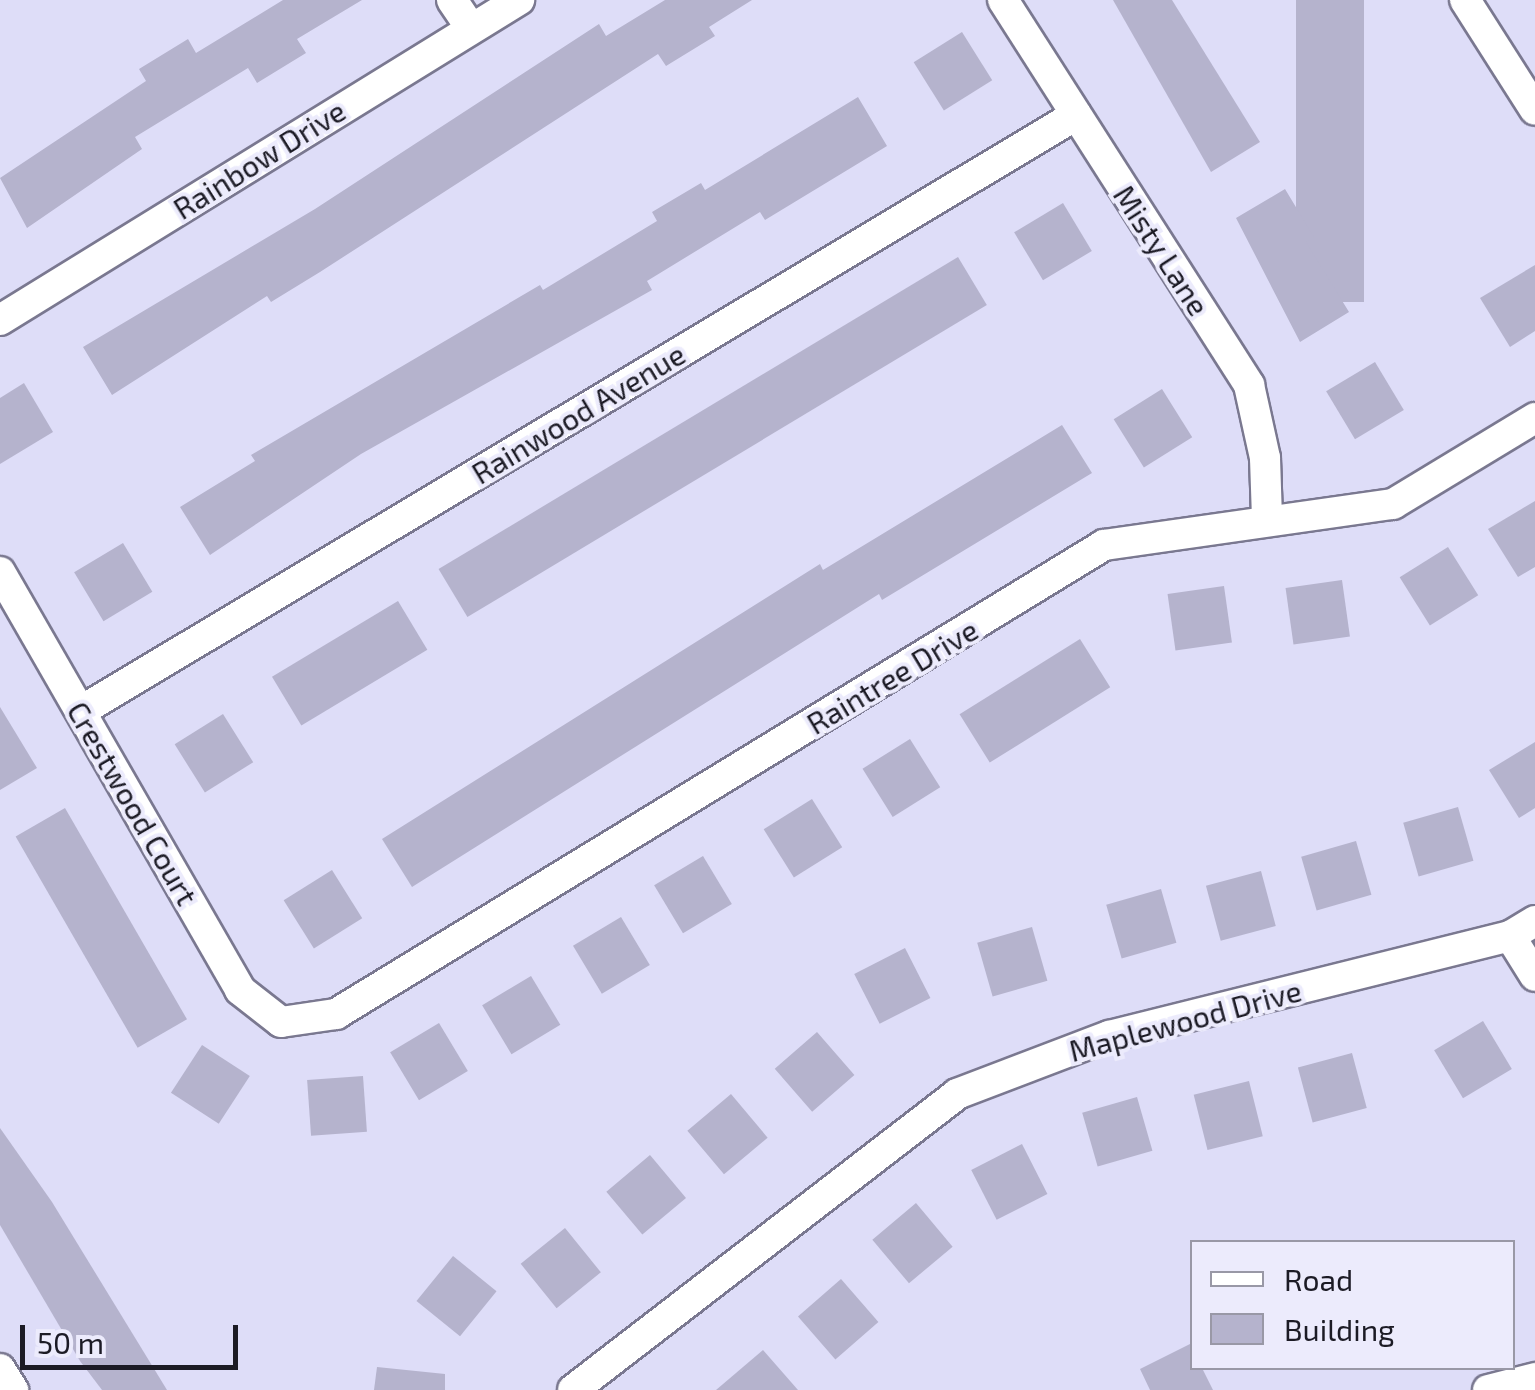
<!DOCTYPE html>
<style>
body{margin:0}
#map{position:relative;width:1535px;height:1390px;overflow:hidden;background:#deddf8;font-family:"Exo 2",sans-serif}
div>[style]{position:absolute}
.building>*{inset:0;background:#b5b3cd;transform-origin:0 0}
.roads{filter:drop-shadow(2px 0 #7a7890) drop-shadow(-2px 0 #7a7890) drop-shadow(0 2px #7a7890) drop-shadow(0 -2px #7a7890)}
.minor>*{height:30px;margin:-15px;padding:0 15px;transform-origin:15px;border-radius:15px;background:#fff}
span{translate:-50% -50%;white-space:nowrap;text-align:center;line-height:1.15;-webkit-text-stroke:8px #ecebfc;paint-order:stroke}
.street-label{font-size:30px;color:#1c1b25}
.legend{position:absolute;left:1190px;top:1240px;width:325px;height:130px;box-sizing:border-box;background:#ecebfc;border:2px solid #9998a6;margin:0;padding:12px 18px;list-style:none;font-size:30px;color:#1c1b25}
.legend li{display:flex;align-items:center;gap:20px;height:50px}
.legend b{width:50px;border:2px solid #9998a6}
.scale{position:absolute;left:20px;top:1325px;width:218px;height:45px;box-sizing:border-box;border:5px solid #1c1b25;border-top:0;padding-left:12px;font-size:30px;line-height:35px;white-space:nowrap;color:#1c1b25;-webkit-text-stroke:8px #ecebfc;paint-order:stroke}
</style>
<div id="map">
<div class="building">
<div style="clip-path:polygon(283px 0,362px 0,297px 39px,306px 53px,257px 83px,248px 68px,135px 137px,142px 149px,27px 228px,0 178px,146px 81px,139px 69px,188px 39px,196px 53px)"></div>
<div style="clip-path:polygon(665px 0,752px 0,709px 27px,715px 36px,666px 66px,658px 54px,320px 272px,271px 302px,267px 296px,112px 395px,83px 347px,315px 209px,599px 24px,606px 36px)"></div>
<div style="clip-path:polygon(1113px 0,1172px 0,1260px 142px,1211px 172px)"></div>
<div style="left:1296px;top:0;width:68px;height:302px"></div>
<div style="left:962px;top:32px;width:57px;height:57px;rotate:58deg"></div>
<div style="clip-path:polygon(858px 97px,887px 146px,765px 220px,760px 212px,647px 281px,652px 290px,361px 454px,210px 555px,180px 507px,255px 461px,251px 455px,540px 285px,543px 290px,657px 221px,652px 212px,701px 183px,705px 190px)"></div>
<div style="clip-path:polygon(1285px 189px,1314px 237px,1306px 242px,1349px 312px,1300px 342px,1236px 218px)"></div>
<div style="left:1063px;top:203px;width:56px;height:57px;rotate:59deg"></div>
<div style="left:958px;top:257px;width:56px;height:606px;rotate:59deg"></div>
<div style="clip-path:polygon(1535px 265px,1535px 331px,1510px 347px,1480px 298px)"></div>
<div style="left:1375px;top:362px;width:56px;height:57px;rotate:59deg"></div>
<div style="clip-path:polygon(24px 383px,53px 432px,0 464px,0 398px)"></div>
<div style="left:1162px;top:389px;width:57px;height:57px;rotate:58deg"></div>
<div style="clip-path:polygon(1062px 425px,1092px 473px,882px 600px,879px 594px,412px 887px,382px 839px,820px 564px,823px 570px)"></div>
<div style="clip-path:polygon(1535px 501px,1535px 567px,1518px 577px,1488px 529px)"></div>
<div style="left:123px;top:543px;width:57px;height:57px;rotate:59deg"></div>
<div style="left:1448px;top:547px;width:57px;height:57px;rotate:58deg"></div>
<div style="left:1342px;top:580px;width:57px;height:57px;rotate:82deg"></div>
<div style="left:1224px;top:586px;width:57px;height:57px;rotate:82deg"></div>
<div style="left:398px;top:601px;width:57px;height:147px;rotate:59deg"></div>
<div style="left:1080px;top:639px;width:57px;height:142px;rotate:58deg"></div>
<div style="clip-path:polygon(0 707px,37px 768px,0 790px)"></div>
<div style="left:223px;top:714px;width:57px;height:57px;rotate:58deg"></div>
<div style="left:910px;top:739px;width:57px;height:56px;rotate:58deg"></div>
<div style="clip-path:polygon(1535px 742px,1535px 808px,1519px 818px,1489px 770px)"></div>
<div style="left:812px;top:799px;width:57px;height:57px;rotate:58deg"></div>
<div style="left:1458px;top:807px;width:56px;height:57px;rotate:74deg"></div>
<div style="left:65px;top:808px;width:244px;height:57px;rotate:60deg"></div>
<div style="left:1356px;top:841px;width:56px;height:57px;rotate:74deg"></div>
<div style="left:703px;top:856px;width:56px;height:57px;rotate:59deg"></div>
<div style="left:332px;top:870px;width:57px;height:57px;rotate:58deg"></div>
<div style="left:1261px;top:871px;width:57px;height:57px;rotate:75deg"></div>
<div style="left:1161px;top:889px;width:56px;height:57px;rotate:74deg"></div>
<div style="left:621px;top:917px;width:56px;height:56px;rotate:59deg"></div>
<div style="left:1032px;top:927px;width:56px;height:57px;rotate:74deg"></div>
<div style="left:905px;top:948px;width:56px;height:57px;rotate:63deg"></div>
<div style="left:531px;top:976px;width:57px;height:57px;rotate:59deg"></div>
<div style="left:1483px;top:1021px;width:56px;height:57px;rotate:59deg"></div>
<div style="left:439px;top:1023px;width:56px;height:57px;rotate:59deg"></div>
<div style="left:817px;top:1032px;width:57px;height:56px;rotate:49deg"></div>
<div style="left:202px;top:1045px;width:57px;height:57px;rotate:33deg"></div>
<div style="left:1352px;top:1053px;width:57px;height:56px;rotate:75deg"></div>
<div style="left:363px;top:1076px;width:56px;height:56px;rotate:86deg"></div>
<div style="left:1249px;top:1081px;width:57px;height:57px;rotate:76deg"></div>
<div style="left:731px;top:1094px;width:57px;height:57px;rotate:50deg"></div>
<div style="left:1137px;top:1097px;width:56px;height:57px;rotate:74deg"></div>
<div style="clip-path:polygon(0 1128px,52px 1202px,167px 1390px,102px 1390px,80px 1361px,0 1225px)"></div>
<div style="left:1022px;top:1144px;width:56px;height:57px;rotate:63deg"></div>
<div style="left:650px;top:1155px;width:56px;height:57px;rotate:50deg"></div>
<div style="left:916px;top:1203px;width:57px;height:57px;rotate:50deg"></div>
<div style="left:565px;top:1228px;width:57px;height:57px;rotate:51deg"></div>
<div style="left:453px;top:1256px;width:56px;height:58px;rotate:39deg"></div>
<div style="left:841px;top:1279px;width:57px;height:57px;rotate:49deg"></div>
<div style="clip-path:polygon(1192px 1343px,1192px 1368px,1202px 1368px,1213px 1390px,1150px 1390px,1140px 1369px)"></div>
<div style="clip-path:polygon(763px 1350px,798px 1390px,716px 1390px)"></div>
<div style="clip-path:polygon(377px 1367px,445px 1374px,445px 1390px,374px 1390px)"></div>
</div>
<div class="roads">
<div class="minor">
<div style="left:452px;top:0;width:34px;rotate:56deg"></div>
<div style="left:1003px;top:0;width:457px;rotate:57.4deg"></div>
<div style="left:1249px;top:385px;width:75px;rotate:77.6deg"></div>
<div style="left:1265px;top:458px;width:61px;rotate:88.1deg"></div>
<div style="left:1465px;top:0;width:130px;rotate:57.5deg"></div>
<div style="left:0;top:320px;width:610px;rotate:-31.66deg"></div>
<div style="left:0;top:572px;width:482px;rotate:60.1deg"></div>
<div style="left:240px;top:990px;width:52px;rotate:38deg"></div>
<div style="left:281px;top:1022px;width:56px;rotate:-8.3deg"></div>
<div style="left:336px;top:1014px;width:900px;rotate:-31.41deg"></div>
<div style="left:1104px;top:545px;width:292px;rotate:-8.1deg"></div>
<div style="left:1393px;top:504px;width:166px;rotate:-31.2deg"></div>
<div style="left:81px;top:711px;width:1160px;rotate:-30.92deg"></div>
<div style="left:1510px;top:936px;width:47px;rotate:58deg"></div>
<div style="left:0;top:1369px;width:25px;rotate:58deg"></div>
<div style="left:573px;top:1390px;width:485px;rotate:-37.6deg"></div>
<div style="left:957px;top:1094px;width:163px;rotate:-20.9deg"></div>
<div style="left:1109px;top:1036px;width:413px;rotate:-14deg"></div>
<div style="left:1510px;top:936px;width:29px;rotate:-31deg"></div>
<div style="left:1488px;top:1390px;width:49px;rotate:-14.3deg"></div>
</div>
</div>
<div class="street-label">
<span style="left:259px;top:159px;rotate:-32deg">Rainbow Drive</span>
<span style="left:1162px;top:250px;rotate:57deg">Misty Lane</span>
<span style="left:578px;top:413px;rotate:-31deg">Rainwood Avenue</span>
<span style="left:892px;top:676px;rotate:-31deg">Raintree Drive</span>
<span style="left:133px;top:803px;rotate:60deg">Crestwood Court</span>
<span style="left:1185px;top:1020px;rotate:-15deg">Maplewood Drive</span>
</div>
<ul class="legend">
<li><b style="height:12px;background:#fff"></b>Road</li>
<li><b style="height:28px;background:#b5b3cd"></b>Building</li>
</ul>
<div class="scale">50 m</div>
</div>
